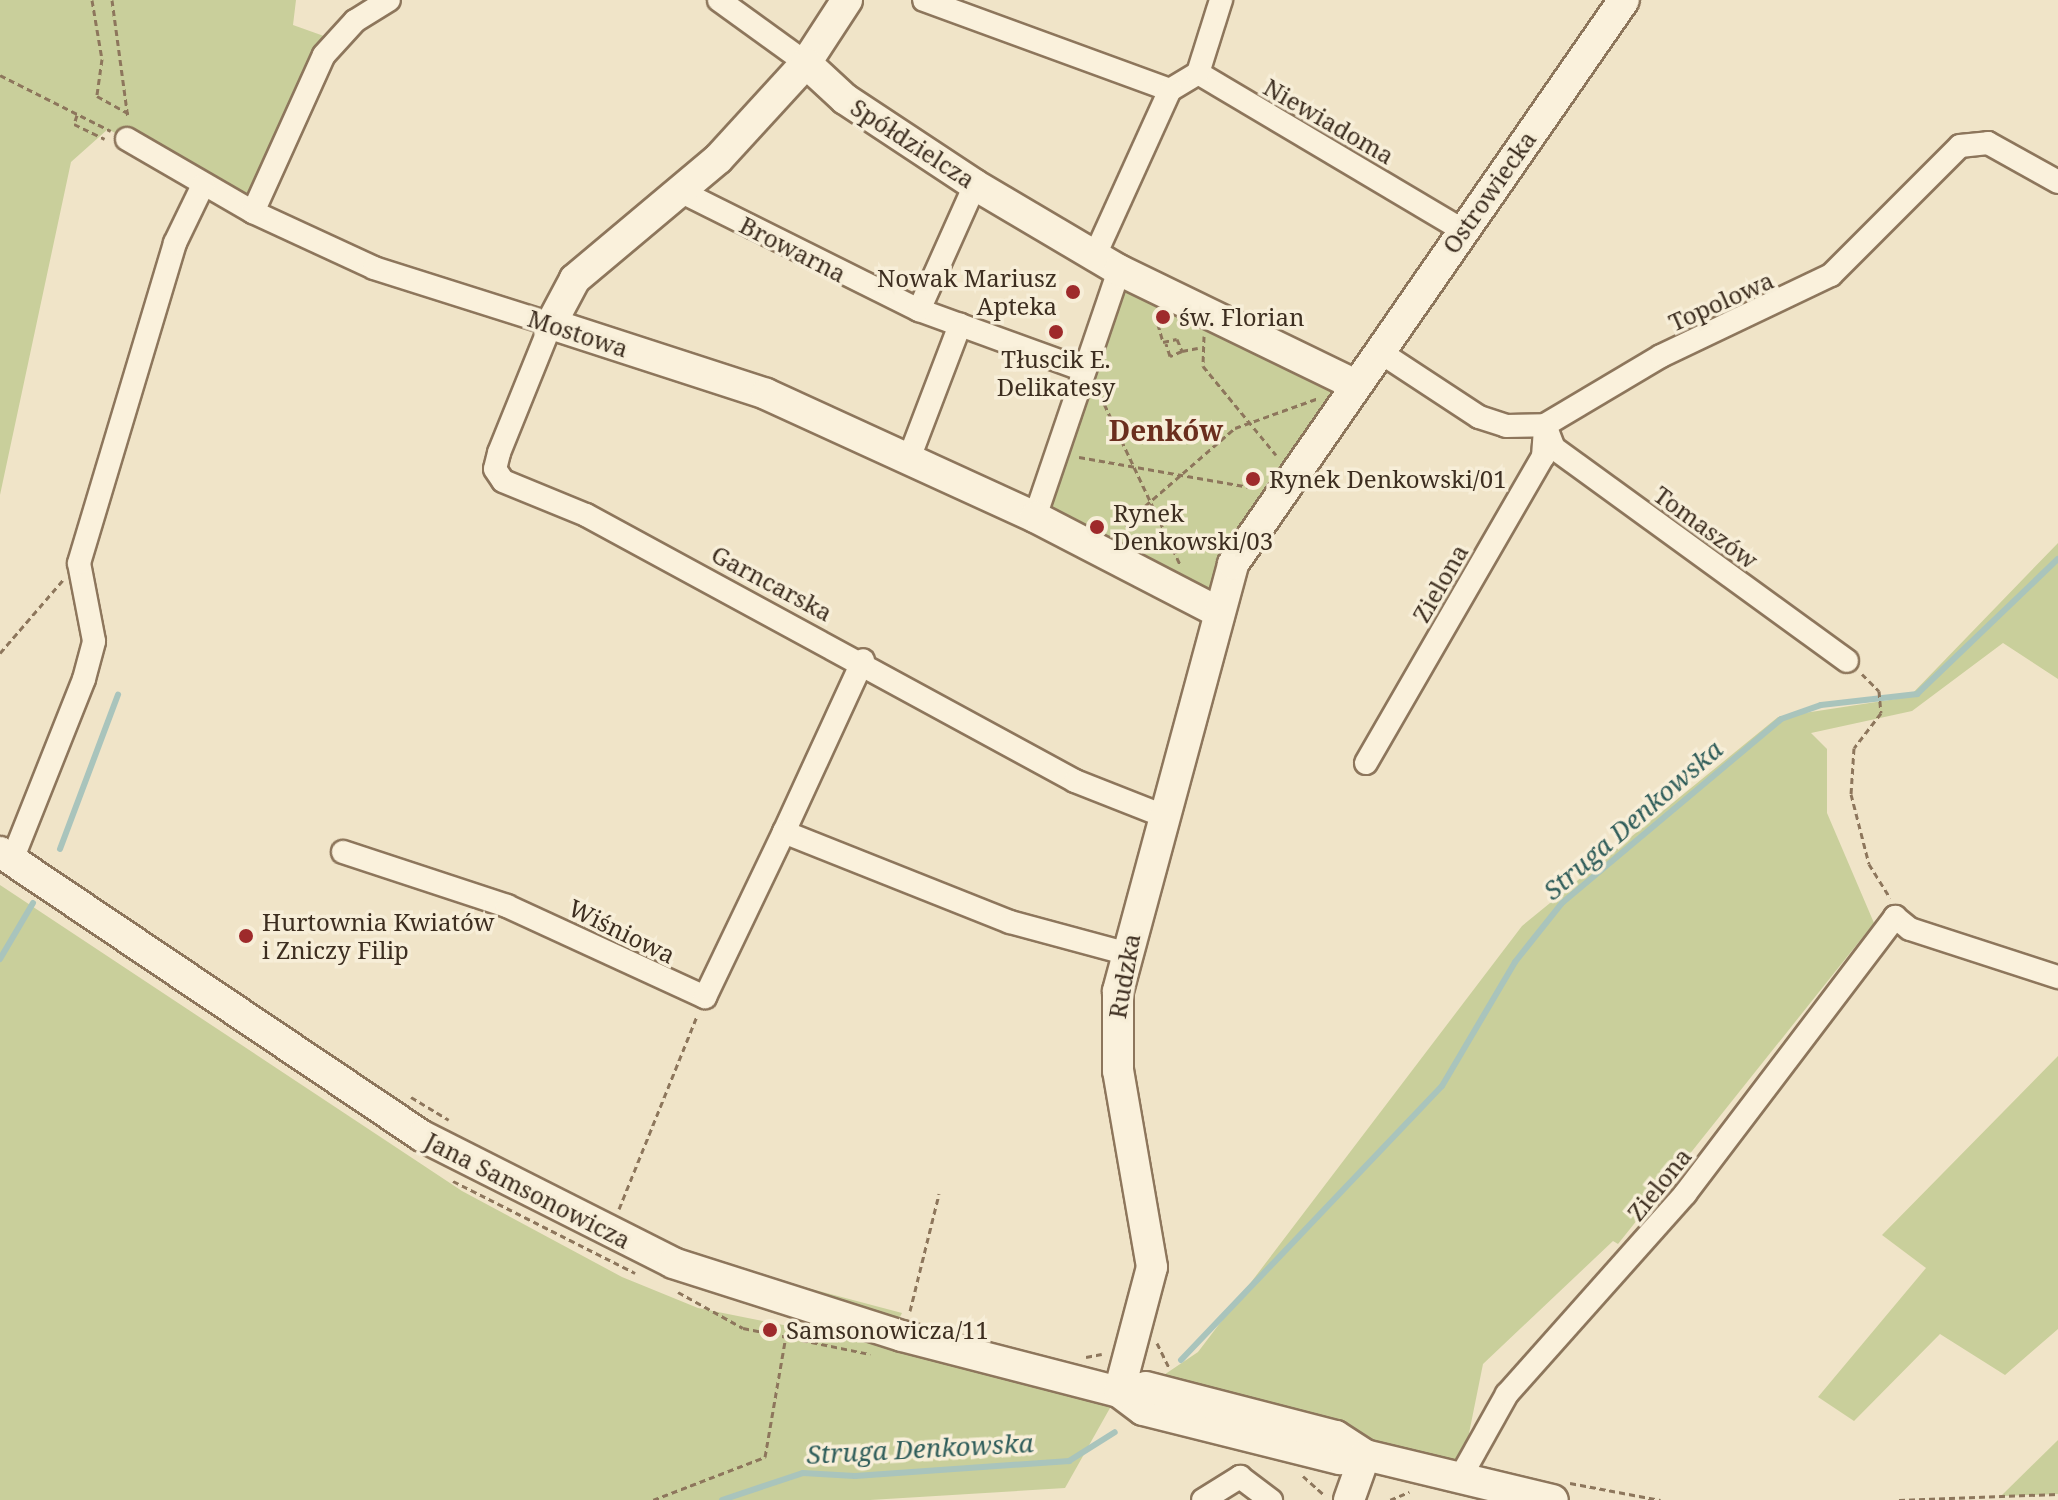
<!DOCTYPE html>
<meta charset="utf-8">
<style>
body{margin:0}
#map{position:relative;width:2058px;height:1500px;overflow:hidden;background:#f0e4c8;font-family:"Noto Serif",serif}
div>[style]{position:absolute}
.green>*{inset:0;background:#c9cf9b}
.stream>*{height:6px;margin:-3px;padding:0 3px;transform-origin:3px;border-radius:3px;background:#a9c4bc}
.path>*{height:3px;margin-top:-1.5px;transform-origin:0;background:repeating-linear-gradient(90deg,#8d765c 0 6px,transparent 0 10px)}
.roads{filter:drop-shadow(2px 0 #8d765c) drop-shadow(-2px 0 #8d765c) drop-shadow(0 2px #8d765c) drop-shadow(0 -2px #8d765c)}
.street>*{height:22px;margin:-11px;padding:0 11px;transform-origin:11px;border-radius:11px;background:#faf1dc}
.secondary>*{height:30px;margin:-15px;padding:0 15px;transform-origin:15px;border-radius:15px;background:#faf1dc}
.dots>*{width:22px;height:22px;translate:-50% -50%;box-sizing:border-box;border:4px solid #f7eed8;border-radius:50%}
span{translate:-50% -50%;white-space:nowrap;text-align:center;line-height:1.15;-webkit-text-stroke:7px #f7eed8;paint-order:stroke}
.street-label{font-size:24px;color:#3d2e20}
.poi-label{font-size:24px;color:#3d2e20}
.right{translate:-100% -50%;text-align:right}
.left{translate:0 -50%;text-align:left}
.water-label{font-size:26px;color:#2f5d5a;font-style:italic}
.quarter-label{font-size:28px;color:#6b2e1e;font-weight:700}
</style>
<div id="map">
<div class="green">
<div style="clip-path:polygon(0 0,296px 0,293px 25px,335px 40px,253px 212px,108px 129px,71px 162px,0 495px)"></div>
<div style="clip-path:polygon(1119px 270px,1352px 383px,1218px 612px,1035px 517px)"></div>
<div style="clip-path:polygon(2058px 543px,2058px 679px,2003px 643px,1912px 711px,1811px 733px,1827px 749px,1827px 813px,1874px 923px,1618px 1244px,1613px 1241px,1483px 1364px,1460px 1478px,1146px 1387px,1198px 1352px,1522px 926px,1778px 717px,1909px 697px)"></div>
<div style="clip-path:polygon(0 885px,462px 1191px,622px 1277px,698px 1308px,1119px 1392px,1065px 1488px,870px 1500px,0 1500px)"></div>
<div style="clip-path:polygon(2058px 1056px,2058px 1329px,2005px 1375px,1940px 1334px,1854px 1421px,1818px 1397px,1926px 1268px,1882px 1235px)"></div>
<div style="clip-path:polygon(800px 1286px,902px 1313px,898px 1321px,803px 1295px)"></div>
<div style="clip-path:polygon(2058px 1440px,2058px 1494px,2001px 1496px)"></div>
</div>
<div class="stream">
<div style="left:60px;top:849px;width:165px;rotate:-69.4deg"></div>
<div style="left:0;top:959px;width:65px;rotate:-59.5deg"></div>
<div style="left:1181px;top:1360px;width:378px;rotate:-46.4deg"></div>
<div style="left:1442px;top:1086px;width:144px;rotate:-59.5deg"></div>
<div style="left:1515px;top:962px;width:75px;rotate:-51.5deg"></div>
<div style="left:1562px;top:903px;width:286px;rotate:-40deg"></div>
<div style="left:1781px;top:719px;width:42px;rotate:-19.3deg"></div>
<div style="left:1821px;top:705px;width:97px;rotate:-6.5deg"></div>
<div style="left:1917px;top:694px;width:195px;rotate:-43.8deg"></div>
<div style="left:722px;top:1500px;width:85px;rotate:-18.4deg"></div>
<div style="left:803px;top:1473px;width:52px;rotate:3.3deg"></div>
<div style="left:855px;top:1476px;width:215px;rotate:-4deg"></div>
<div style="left:1069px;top:1461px;width:54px;rotate:-32.2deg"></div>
</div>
<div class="path">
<div style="left:92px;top:0;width:60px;rotate:80.4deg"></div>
<div style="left:102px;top:59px;width:37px;rotate:98deg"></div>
<div style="left:97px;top:96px;width:37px;rotate:29deg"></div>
<div style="left:112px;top:0;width:119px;rotate:82.3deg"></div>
<div style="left:0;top:75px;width:124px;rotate:26.8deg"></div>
<div style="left:77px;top:115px;width:9px;rotate:108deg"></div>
<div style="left:74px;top:124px;width:34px;rotate:26deg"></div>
<div style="left:1155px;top:314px;width:29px;rotate:74deg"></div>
<div style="left:1163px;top:342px;width:14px;rotate:-12deg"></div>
<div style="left:1177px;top:339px;width:13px;rotate:67deg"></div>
<div style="left:1182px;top:351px;width:13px;rotate:157deg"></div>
<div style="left:1170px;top:356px;width:13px;rotate:-108deg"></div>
<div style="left:1204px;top:336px;width:30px;rotate:92deg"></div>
<div style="left:1203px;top:366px;width:115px;rotate:50.6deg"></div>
<div style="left:1182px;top:351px;width:16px;rotate:-11deg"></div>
<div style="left:1100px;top:395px;width:187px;rotate:64.7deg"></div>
<div style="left:1079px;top:457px;width:179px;rotate:10deg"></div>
<div style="left:1123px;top:536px;width:18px;rotate:-68deg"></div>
<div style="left:1130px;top:519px;width:139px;rotate:-40.9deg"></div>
<div style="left:1235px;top:428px;width:89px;rotate:-19.7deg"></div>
<div style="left:0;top:653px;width:96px;rotate:-49.2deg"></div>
<div style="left:1862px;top:674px;width:24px;rotate:45deg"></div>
<div style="left:1879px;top:691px;width:22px;rotate:85deg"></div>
<div style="left:1881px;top:713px;width:44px;rotate:127.6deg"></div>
<div style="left:1854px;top:748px;width:46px;rotate:93.7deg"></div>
<div style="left:1851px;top:794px;width:72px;rotate:75.6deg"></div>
<div style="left:1869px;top:864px;width:40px;rotate:58deg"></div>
<div style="left:411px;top:1097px;width:44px;rotate:31.2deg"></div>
<div style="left:453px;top:1181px;width:204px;rotate:26.8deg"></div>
<div style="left:619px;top:1209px;width:208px;rotate:-68deg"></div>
<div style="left:678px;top:1292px;width:74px;rotate:29deg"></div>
<div style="left:743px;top:1328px;width:130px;rotate:11.6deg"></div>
<div style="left:910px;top:1311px;width:121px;rotate:-76.1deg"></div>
<div style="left:1157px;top:1343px;width:28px;rotate:64deg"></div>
<div style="left:1086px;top:1357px;width:16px;rotate:-11deg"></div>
<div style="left:1303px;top:1476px;width:28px;rotate:42deg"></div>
<div style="left:1570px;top:1483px;width:92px;rotate:10.7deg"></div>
<div style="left:653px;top:1500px;width:120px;rotate:-21deg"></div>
<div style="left:765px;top:1457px;width:118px;rotate:-80.2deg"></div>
<div style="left:1390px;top:1500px;width:21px;rotate:-23deg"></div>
<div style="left:1899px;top:1500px;width:159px;rotate:-2.2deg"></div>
</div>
<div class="roads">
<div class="street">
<div style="left:719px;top:0;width:107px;rotate:35.9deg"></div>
<div style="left:924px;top:0;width:262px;rotate:20.1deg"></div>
<div style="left:1170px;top:90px;width:33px;rotate:-31deg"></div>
<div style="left:1198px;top:73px;width:307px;rotate:30.7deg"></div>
<div style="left:1198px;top:73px;width:77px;rotate:-72.5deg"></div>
<div style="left:127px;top:139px;width:146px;rotate:30.1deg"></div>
<div style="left:253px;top:212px;width:133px;rotate:24.8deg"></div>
<div style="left:374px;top:268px;width:186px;rotate:17.6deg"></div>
<div style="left:551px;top:324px;width:139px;rotate:112deg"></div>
<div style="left:499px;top:453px;width:16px;rotate:104deg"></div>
<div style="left:495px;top:469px;width:14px;rotate:56deg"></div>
<div style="left:503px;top:481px;width:90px;rotate:22.3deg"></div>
<div style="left:586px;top:515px;width:557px;rotate:28.54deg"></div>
<div style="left:1075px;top:781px;width:96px;rotate:21.5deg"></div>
<div style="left:684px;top:193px;width:263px;rotate:26.5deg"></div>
<div style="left:919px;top:310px;width:176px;rotate:20deg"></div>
<div style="left:253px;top:212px;width:172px;rotate:-65.7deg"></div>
<div style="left:324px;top:55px;width:46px;rotate:-47.6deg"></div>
<div style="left:355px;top:21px;width:40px;rotate:-32deg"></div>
<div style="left:1096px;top:253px;width:179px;rotate:-65.6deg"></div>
<div style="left:919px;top:310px;width:137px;rotate:-65.9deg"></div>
<div style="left:1377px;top:350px;width:122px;rotate:33.3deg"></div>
<div style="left:1479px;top:417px;width:28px;rotate:18deg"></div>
<div style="left:1506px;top:426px;width:39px;rotate:-1deg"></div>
<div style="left:1545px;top:425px;width:135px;rotate:-30.7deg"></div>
<div style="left:1661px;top:356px;width:188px;rotate:-25.5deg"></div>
<div style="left:1831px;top:275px;width:182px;rotate:-45deg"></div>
<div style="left:1960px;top:146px;width:28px;rotate:-6deg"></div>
<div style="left:1988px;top:143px;width:80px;rotate:29.1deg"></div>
<div style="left:1545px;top:425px;width:25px;rotate:69deg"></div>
<div style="left:1554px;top:448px;width:362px;rotate:36deg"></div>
<div style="left:908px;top:461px;width:146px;rotate:-69.1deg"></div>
<div style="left:1035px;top:517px;width:261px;rotate:-71.2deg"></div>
<div style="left:1366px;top:763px;width:354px;rotate:-60deg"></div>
<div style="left:1543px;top:457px;width:27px;rotate:-86deg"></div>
<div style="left:784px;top:832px;width:189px;rotate:-65.3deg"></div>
<div style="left:343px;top:852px;width:173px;rotate:18.2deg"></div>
<div style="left:507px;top:906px;width:218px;rotate:24.7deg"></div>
<div style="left:705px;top:997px;width:183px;rotate:-64.4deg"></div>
<div style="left:784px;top:832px;width:243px;rotate:21.7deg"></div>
<div style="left:1010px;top:922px;width:119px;rotate:15.1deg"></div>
<div style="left:12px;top:860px;width:195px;rotate:-68.3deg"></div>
<div style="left:84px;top:679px;width:39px;rotate:-75deg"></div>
<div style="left:94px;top:641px;width:79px;rotate:-100.9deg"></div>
<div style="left:79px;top:563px;width:334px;rotate:-73.3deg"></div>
<div style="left:175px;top:243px;width:64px;rotate:-64.2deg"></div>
<div style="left:1460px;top:1478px;width:96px;rotate:-60.8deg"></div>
<div style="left:1507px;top:1394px;width:268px;rotate:-48.3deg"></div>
<div style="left:1685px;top:1194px;width:348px;rotate:-52.8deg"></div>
<div style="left:1895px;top:917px;width:19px;rotate:39deg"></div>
<div style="left:1910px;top:929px;width:156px;rotate:18deg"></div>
<div style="left:1203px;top:1500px;width:44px;rotate:-31.9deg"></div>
<div style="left:1240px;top:1477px;width:39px;rotate:37deg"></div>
</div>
<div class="secondary">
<div style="left:847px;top:0;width:75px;rotate:123.1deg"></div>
<div style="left:806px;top:63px;width:130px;rotate:132.5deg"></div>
<div style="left:718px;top:159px;width:187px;rotate:140deg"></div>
<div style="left:575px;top:279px;width:51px;rotate:118.1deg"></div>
<div style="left:551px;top:324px;width:226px;rotate:18deg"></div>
<div style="left:766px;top:394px;width:296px;rotate:24.6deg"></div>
<div style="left:1035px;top:517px;width:206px;rotate:27.4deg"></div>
<div style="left:806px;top:63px;width:53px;rotate:42.7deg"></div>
<div style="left:845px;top:99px;width:156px;rotate:33.5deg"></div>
<div style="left:975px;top:185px;width:167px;rotate:30.6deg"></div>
<div style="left:1119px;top:270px;width:259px;rotate:25.9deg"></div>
<div style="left:0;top:852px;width:509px;rotate:33.94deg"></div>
<div style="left:422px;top:1136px;width:281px;rotate:26.8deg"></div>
<div style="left:673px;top:1263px;width:240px;rotate:17.7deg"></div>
<div style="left:902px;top:1336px;width:224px;rotate:14.5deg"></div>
<div style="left:1119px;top:1392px;width:30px;rotate:37deg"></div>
<div style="left:1143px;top:1410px;width:203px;rotate:14deg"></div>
<div style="left:1340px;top:1459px;width:25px;rotate:-9deg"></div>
<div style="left:1119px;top:1392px;width:129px;rotate:-75.2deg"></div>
<div style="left:1152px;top:1267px;width:199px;rotate:-99.8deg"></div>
<div style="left:1118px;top:1071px;width:80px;rotate:-90deg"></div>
<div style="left:1118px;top:991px;width:442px;rotate:-74.9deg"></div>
<div style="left:1233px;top:564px;width:686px;rotate:-55.27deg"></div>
<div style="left:1119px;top:1392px;width:27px;rotate:-10deg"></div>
<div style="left:1146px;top:1387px;width:196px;rotate:14.5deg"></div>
<div style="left:1336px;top:1436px;width:35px;rotate:33deg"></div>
<div style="left:1365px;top:1455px;width:193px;rotate:13.5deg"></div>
<div style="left:1349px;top:1500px;width:48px;rotate:-70.4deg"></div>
</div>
</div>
<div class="dots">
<div style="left:1073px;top:292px;background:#9e2a2b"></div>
<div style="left:1163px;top:317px;background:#9e2a2b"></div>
<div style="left:1056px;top:332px;background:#9e2a2b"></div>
<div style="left:1253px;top:479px;background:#9e2a2b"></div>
<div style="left:1097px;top:527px;background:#9e2a2b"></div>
<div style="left:246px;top:936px;background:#9e2a2b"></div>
<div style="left:770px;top:1330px;background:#9e2a2b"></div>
</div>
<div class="street-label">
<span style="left:1329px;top:121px;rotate:30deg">Niewiadoma</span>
<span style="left:913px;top:143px;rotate:33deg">Spółdzielcza</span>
<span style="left:1489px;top:192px;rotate:-55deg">Ostrowiecka</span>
<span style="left:793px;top:249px;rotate:27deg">Browarna</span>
<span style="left:1721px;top:301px;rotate:-24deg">Topolowa</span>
<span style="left:578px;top:333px;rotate:18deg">Mostowa</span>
<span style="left:1706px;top:527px;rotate:36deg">Tomaszów</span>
<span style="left:772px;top:583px;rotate:28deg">Garncarska</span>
<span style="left:1440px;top:583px;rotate:-60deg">Zielona</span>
<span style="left:622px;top:931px;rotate:26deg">Wiśniowa</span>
<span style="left:1124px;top:976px;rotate:-80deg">Rudzka</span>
<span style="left:1659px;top:1184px;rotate:-51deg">Zielona</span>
<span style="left:528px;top:1190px;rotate:27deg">Jana Samsonowicza</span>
</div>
<div class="poi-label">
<span class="right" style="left:1057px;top:292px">Nowak Mariusz<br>Apteka</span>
<span class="left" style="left:1179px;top:317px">św. Florian</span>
<span style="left:1056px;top:373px">Tłuscik E.<br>Delikatesy</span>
<span class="left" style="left:1269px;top:479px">Rynek Denkowski/01</span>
<span class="left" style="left:1113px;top:527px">Rynek<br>Denkowski/03</span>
<span class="left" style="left:262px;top:936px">Hurtownia Kwiatów<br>i Zniczy Filip</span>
<span class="left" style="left:786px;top:1330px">Samsonowicza/11</span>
</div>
<div class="water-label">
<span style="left:1633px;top:820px;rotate:-41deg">Struga Denkowska</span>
<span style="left:920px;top:1449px;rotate:-3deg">Struga Denkowska</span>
</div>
<div class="quarter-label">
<span style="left:1166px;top:430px">Denków</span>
</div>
</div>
